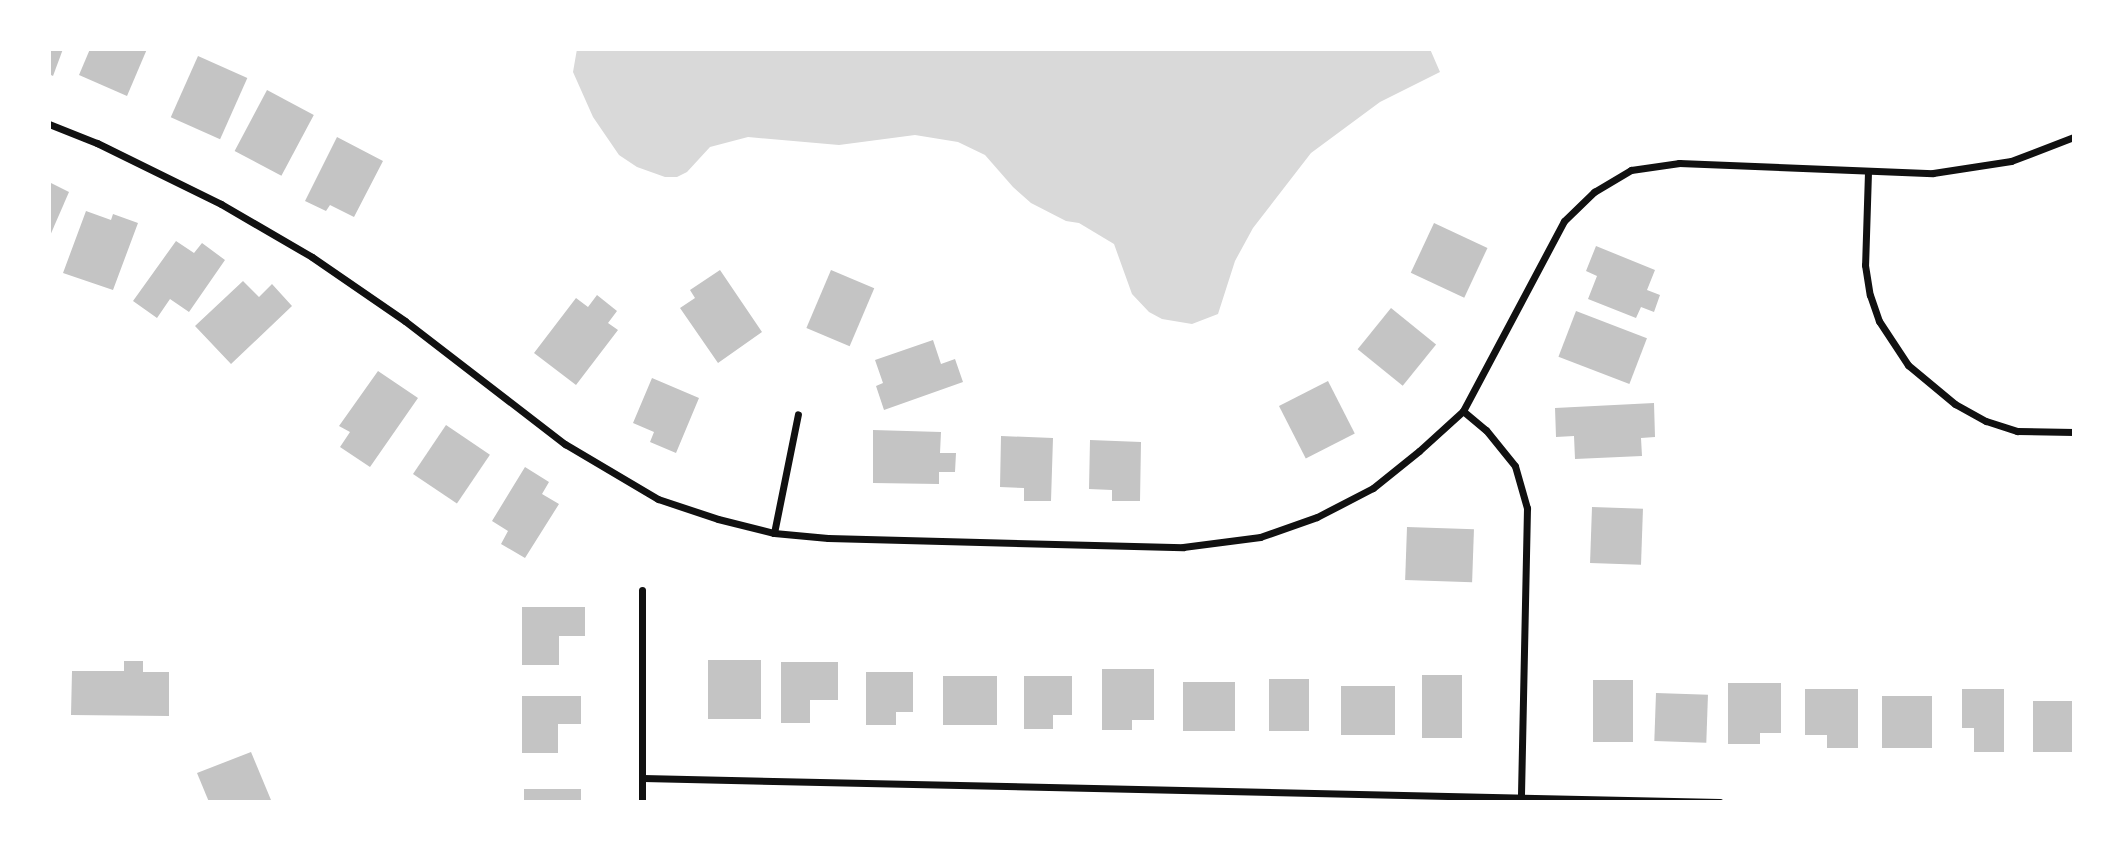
<!DOCTYPE html>
<style>
body{margin:0}
#map{position:relative;width:2123px;height:851px;overflow:hidden;background:#fff;font-family:Literata,serif}
div>[style]{position:absolute}
.water>*{inset:0;background:#d9d9d9}
.building>*{inset:0;background:#c4c4c4;transform-origin:0 0}
.minor>*{height:7px;margin:-3.5px;padding:0 3.5px;transform-origin:3.5px;border-radius:3.5px;background:#111}
span{translate:-50% -50%;white-space:nowrap;text-align:center;line-height:1.15;-webkit-text-stroke:6px #fff;paint-order:stroke}
.frame{position:absolute;inset:0;border:51px solid #fff;pointer-events:none}
</style>
<div id="map">
<div class="water">
<div style="clip-path:polygon(577px 49px,1430px 49px,1440px 72px,1380px 102px,1311px 153px,1253px 228px,1235px 261px,1218px 314px,1192px 324px,1162px 319px,1149px 312px,1132px 294px,1114px 244px,1079px 223px,1066px 221px,1031px 203px,1013px 187px,985px 155px,958px 142px,915px 135px,839px 145px,748px 137px,710px 147px,687px 172px,677px 177px,665px 177px,637px 167px,619px 155px,593px 117px,573px 72px)"></div>
</div>
<div class="building">
<div style="clip-path:polygon(49px 49px,63px 49px,53px 76px,49px 74px)"></div>
<div style="clip-path:polygon(90px 49px,147px 49px,127px 96px,79px 75px)"></div>
<div style="left:198px;top:56px;width:54px;height:67px;rotate:24deg"></div>
<div style="left:267px;top:90px;width:53px;height:69px;rotate:28deg"></div>
<div style="clip-path:polygon(337px 137px,383px 161px,354px 217px,330px 205px,326px 211px,305px 201px)"></div>
<div style="clip-path:polygon(49px 182px,69px 192px,49px 238px)"></div>
<div style="clip-path:polygon(86px 211px,111px 220px,113px 214px,138px 223px,113px 290px,63px 273px)"></div>
<div style="left:1434px;top:223px;width:59px;height:55px;rotate:25deg"></div>
<div style="clip-path:polygon(176px 241px,194px 253px,202px 243px,225px 260px,189px 312px,170px 299px,157px 318px,133px 301px)"></div>
<div style="clip-path:polygon(1596px 246px,1655px 270px,1647px 290px,1660px 295px,1654px 312px,1641px 307px,1636px 318px,1588px 299px,1597px 276px,1586px 271px)"></div>
<div style="clip-path:polygon(720px 270px,762px 332px,718px 363px,680px 308px,695px 298px,690px 290px)"></div>
<div style="left:831px;top:270px;width:47px;height:63px;rotate:23deg"></div>
<div style="clip-path:polygon(243px 281px,259px 297px,272px 284px,292px 306px,231px 364px,195px 326px)"></div>
<div style="clip-path:polygon(597px 295px,617px 311px,608px 323px,618px 330px,576px 385px,534px 353px,576px 298px,588px 307px)"></div>
<div style="left:1391px;top:308px;width:58px;height:53px;rotate:39deg"></div>
<div style="left:1576px;top:311px;width:76px;height:49px;rotate:21deg"></div>
<div style="clip-path:polygon(933px 340px,941px 364px,955px 359px,963px 382px,884px 410px,876px 386px,883px 383px,875px 360px)"></div>
<div style="clip-path:polygon(378px 371px,418px 398px,370px 467px,340px 447px,350px 432px,339px 426px)"></div>
<div style="clip-path:polygon(652px 378px,699px 398px,676px 453px,650px 442px,654px 432px,633px 423px)"></div>
<div style="left:1328px;top:381px;width:59px;height:55px;rotate:63deg"></div>
<div style="clip-path:polygon(1654px 403px,1655px 437px,1641px 438px,1642px 456px,1575px 459px,1574px 436px,1556px 437px,1555px 408px)"></div>
<div style="left:446px;top:425px;width:53px;height:59px;rotate:34deg"></div>
<div style="clip-path:polygon(873px 430px,941px 432px,940px 453px,956px 453px,955px 472px,939px 472px,939px 484px,873px 483px)"></div>
<div style="clip-path:polygon(1001px 436px,1053px 438px,1051px 501px,1024px 501px,1024px 488px,1000px 487px)"></div>
<div style="clip-path:polygon(1090px 440px,1141px 442px,1140px 501px,1112px 501px,1112px 490px,1089px 489px)"></div>
<div style="clip-path:polygon(525px 467px,549px 482px,542px 494px,559px 504px,525px 558px,501px 544px,508px 531px,492px 521px)"></div>
<div style="left:1592px;top:507px;width:51px;height:56px;rotate:2deg"></div>
<div style="left:1407px;top:527px;width:67px;height:53px;rotate:2deg"></div>
<div style="clip-path:polygon(522px 607px,585px 607px,585px 636px,559px 636px,559px 665px,522px 665px)"></div>
<div style="left:708px;top:660px;width:53px;height:59px"></div>
<div style="clip-path:polygon(124px 661px,143px 661px,143px 672px,169px 672px,169px 716px,71px 715px,72px 671px,124px 671px)"></div>
<div style="clip-path:polygon(781px 662px,838px 662px,838px 700px,810px 700px,810px 723px,781px 723px)"></div>
<div style="clip-path:polygon(1102px 669px,1154px 669px,1154px 720px,1132px 720px,1132px 730px,1102px 730px)"></div>
<div style="clip-path:polygon(866px 672px,913px 672px,913px 712px,896px 712px,896px 725px,866px 725px)"></div>
<div style="left:1422px;top:675px;width:40px;height:63px"></div>
<div style="left:943px;top:676px;width:54px;height:49px"></div>
<div style="clip-path:polygon(1024px 676px,1072px 676px,1072px 715px,1053px 715px,1053px 729px,1024px 729px)"></div>
<div style="left:1269px;top:679px;width:40px;height:52px"></div>
<div style="left:1593px;top:680px;width:40px;height:62px"></div>
<div style="left:1183px;top:682px;width:52px;height:49px"></div>
<div style="clip-path:polygon(1728px 683px,1781px 683px,1781px 733px,1760px 733px,1760px 744px,1728px 744px)"></div>
<div style="left:1341px;top:686px;width:54px;height:49px"></div>
<div style="clip-path:polygon(1805px 689px,1858px 689px,1858px 748px,1827px 748px,1827px 735px,1805px 735px)"></div>
<div style="clip-path:polygon(1962px 689px,2004px 689px,2004px 752px,1974px 752px,1974px 728px,1962px 728px)"></div>
<div style="left:1656px;top:693px;width:52px;height:48px;rotate:2deg"></div>
<div style="clip-path:polygon(522px 696px,581px 696px,581px 724px,558px 724px,558px 753px,522px 753px)"></div>
<div style="left:1882px;top:696px;width:50px;height:52px"></div>
<div style="left:2033px;top:701px;width:41px;height:51px"></div>
<div style="clip-path:polygon(251px 752px,271px 800px,209px 802px,197px 773px)"></div>
<div style="left:524px;top:789px;width:57px;height:13px"></div>
</div>
<div class="minor">
<div style="left:49px;top:124px;width:52px;rotate:21.6deg"></div>
<div style="left:97px;top:143px;width:138px;rotate:26.2deg"></div>
<div style="left:221px;top:204px;width:105px;rotate:30.2deg"></div>
<div style="left:312px;top:257px;width:113px;rotate:34.5deg"></div>
<div style="left:405px;top:321px;width:202px;rotate:37.6deg"></div>
<div style="left:565px;top:444px;width:108px;rotate:30.6deg"></div>
<div style="left:658px;top:499px;width:63px;rotate:18.4deg"></div>
<div style="left:718px;top:519px;width:58px;rotate:14deg"></div>
<div style="left:774px;top:533px;width:54px;rotate:5.3deg"></div>
<div style="left:828px;top:538px;width:355px;rotate:1.5deg"></div>
<div style="left:1183px;top:547px;width:78px;rotate:-7.4deg"></div>
<div style="left:1260px;top:537px;width:60px;rotate:-19.3deg"></div>
<div style="left:1317px;top:517px;width:63px;rotate:-27.4deg"></div>
<div style="left:1373px;top:488px;width:59px;rotate:-38.8deg"></div>
<div style="left:1419px;top:451px;width:59px;rotate:-42.3deg"></div>
<div style="left:1463px;top:411px;width:215px;rotate:-62deg"></div>
<div style="left:1564px;top:221px;width:42px;rotate:-44deg"></div>
<div style="left:1594px;top:192px;width:43px;rotate:-30.7deg"></div>
<div style="left:1631px;top:170px;width:49px;rotate:-8.3deg"></div>
<div style="left:1679px;top:163px;width:254px;rotate:2.3deg"></div>
<div style="left:1933px;top:173px;width:79px;rotate:-8.7deg"></div>
<div style="left:2011px;top:161px;width:67px;rotate:-20.9deg"></div>
<div style="left:1868px;top:172px;width:93px;rotate:91.8deg"></div>
<div style="left:1865px;top:265px;width:30px;rotate:81deg"></div>
<div style="left:1870px;top:295px;width:28px;rotate:71deg"></div>
<div style="left:1879px;top:321px;width:53px;rotate:56.6deg"></div>
<div style="left:1908px;top:365px;width:61px;rotate:39.7deg"></div>
<div style="left:1955px;top:404px;width:35px;rotate:29deg"></div>
<div style="left:1986px;top:421px;width:33px;rotate:18deg"></div>
<div style="left:2017px;top:431px;width:57px;rotate:1deg"></div>
<div style="left:1463px;top:411px;width:30px;rotate:40deg"></div>
<div style="left:1486px;top:430px;width:46px;rotate:51.1deg"></div>
<div style="left:1515px;top:466px;width:44px;rotate:74.1deg"></div>
<div style="left:1527px;top:508px;width:294px;rotate:91.2deg"></div>
<div style="left:774px;top:533px;width:121px;rotate:-78.6deg"></div>
<div style="left:643px;top:778px;width:1077px;rotate:1.28deg"></div>
<div style="left:642px;top:802px;width:212px;rotate:-90deg"></div>
</div>
<div class="frame"></div>
</div>
